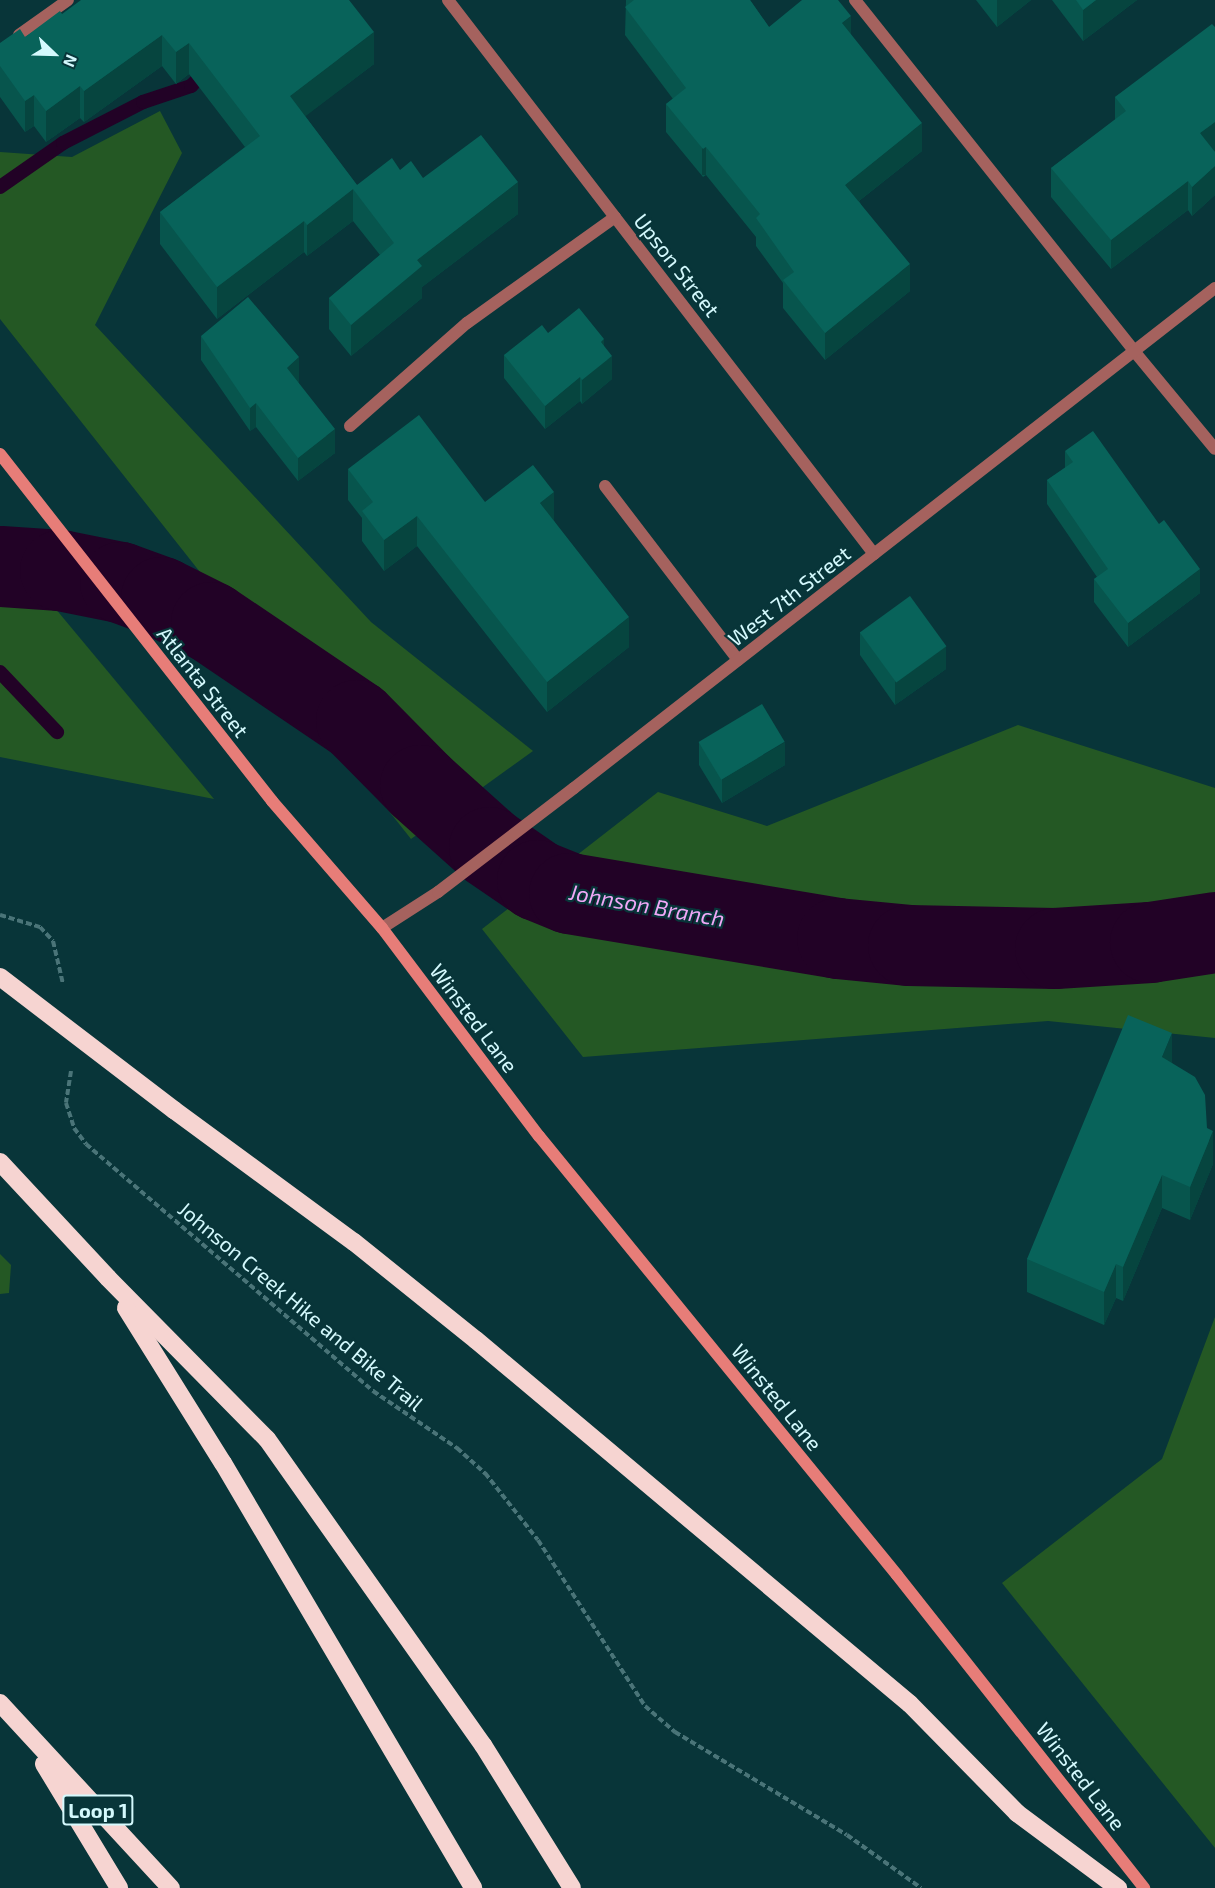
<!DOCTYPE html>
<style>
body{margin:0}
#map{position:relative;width:1215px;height:1888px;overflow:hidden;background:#083539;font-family:"Exo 2",sans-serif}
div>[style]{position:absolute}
.green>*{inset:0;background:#245824}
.stream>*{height:14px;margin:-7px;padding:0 7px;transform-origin:7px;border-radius:7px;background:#220226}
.river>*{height:81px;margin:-40.5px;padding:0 40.5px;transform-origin:40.5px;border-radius:40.5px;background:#220226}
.path>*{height:4px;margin-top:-2px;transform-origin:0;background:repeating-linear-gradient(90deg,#4a7478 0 6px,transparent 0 9px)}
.service>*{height:12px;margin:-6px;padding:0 6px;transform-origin:6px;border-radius:6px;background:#a5625e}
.minor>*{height:12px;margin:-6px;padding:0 6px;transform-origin:6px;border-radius:6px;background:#a5625e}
.secondary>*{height:12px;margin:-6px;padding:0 6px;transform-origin:6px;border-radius:6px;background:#e77d78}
.motorway>*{height:18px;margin:-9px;padding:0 9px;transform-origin:9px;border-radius:9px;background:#f6d4d1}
.motorway-bridge>*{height:18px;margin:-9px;padding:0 9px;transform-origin:9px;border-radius:9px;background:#f6d4d1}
.wall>*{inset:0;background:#07554d}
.shaded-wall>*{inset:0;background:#06453f;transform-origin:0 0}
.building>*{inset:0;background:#08635a;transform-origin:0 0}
span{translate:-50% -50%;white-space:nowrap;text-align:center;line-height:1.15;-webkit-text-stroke:4.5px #083539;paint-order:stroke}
.shield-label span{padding:2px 4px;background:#083539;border:2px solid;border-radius:4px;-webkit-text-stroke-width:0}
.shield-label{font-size:20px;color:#d4f9fd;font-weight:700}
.street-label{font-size:21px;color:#d4f9fd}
.water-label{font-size:22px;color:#f0a8f7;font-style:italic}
.north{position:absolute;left:24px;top:24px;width:60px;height:60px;-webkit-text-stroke:4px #083539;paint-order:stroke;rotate:113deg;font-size:16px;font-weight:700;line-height:24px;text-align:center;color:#d4f9fd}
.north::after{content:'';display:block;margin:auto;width:21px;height:27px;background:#d4f9fd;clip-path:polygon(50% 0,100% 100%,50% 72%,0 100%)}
</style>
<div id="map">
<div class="green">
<div style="clip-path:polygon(160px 111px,182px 153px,95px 325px,371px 622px,533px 751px,411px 839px,0 319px,0 152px,72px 157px)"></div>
<div style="clip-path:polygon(0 542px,214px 799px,0 757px)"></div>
<div style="clip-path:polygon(1018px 725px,1215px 788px,1215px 1038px,1048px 1021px,583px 1057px,482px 929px,658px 792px,767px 826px)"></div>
<div style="clip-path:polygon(0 1254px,11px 1265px,9px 1293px,0 1294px)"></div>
<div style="clip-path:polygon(1215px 1317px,1215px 1848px,1002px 1583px,1162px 1459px)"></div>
</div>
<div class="stream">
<div style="left:0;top:187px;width:77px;rotate:-34.9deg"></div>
<div style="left:63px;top:143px;width:90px;rotate:-27.1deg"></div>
<div style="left:143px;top:102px;width:51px;rotate:-18.4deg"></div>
<div style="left:191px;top:86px;width:24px;rotate:-45deg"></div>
<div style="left:0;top:672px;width:83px;rotate:46.5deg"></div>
</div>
<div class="river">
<div style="left:0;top:566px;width:60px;rotate:3.8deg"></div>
<div style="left:60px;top:570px;width:61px;rotate:11.3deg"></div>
<div style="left:120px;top:582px;width:44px;rotate:20.1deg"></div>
<div style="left:161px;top:597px;width:56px;rotate:26.6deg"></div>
<div style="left:211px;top:622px;width:175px;rotate:34.1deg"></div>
<div style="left:356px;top:720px;width:91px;rotate:45.4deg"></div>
<div style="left:420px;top:785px;width:93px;rotate:41.9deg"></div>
<div style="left:489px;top:847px;width:58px;rotate:34.5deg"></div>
<div style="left:537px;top:880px;width:35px;rotate:22deg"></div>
<div style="left:569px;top:893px;width:272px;rotate:9.5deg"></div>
<div style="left:837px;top:938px;width:71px;rotate:5.6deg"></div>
<div style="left:908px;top:945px;width:147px;rotate:1.2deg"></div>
<div style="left:1055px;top:948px;width:95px;rotate:-3.6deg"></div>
<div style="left:1150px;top:942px;width:66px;rotate:-8.7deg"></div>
</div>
<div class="path">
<div style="left:0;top:915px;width:42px;rotate:16.7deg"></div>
<div style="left:40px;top:927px;width:19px;rotate:47deg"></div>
<div style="left:53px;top:941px;width:44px;rotate:76.9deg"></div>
<div style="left:71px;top:1071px;width:32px;rotate:99deg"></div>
<div style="left:66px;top:1103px;width:26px;rotate:72deg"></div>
<div style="left:74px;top:1128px;width:20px;rotate:53deg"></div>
<div style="left:86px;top:1144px;width:379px;rotate:40.7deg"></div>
<div style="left:373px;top:1391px;width:102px;rotate:34.2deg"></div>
<div style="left:457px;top:1448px;width:38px;rotate:42deg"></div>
<div style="left:485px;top:1473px;width:85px;rotate:51.7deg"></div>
<div style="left:538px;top:1540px;width:197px;rotate:57.2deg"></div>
<div style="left:645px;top:1706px;width:40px;rotate:41deg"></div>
<div style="left:675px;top:1732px;width:200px;rotate:30.9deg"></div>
<div style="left:847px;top:1835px;width:91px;rotate:35.6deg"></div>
</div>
<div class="service">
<div style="left:855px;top:0;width:448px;rotate:51.5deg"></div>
<div style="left:19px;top:35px;width:60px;rotate:-35.5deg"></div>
<div style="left:350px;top:426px;width:156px;rotate:-41.4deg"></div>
<div style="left:467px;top:323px;width:182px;rotate:-35.6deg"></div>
<div style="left:605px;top:486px;width:219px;rotate:52.6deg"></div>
</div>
<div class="minor">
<div style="left:448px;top:0;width:699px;rotate:52.44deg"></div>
<div style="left:1134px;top:351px;width:127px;rotate:50.4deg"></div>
<div style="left:382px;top:928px;width:67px;rotate:-32.7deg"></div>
<div style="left:438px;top:892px;width:171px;rotate:-37.4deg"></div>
<div style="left:574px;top:788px;width:813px;rotate:-37.96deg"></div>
</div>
<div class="secondary">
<div style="left:0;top:454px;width:441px;rotate:51.9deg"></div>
<div style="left:272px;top:801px;width:168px;rotate:49.1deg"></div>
<div style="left:382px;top:928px;width:261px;rotate:53deg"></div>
<div style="left:539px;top:1136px;width:566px;rotate:50.8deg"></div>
<div style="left:897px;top:1575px;width:399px;rotate:51.7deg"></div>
</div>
<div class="motorway">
<div style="left:174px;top:1110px;width:223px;rotate:36.3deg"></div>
<div style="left:354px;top:1242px;width:156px;rotate:38.8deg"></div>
<div style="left:476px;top:1340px;width:566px;rotate:39.99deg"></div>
<div style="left:910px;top:1704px;width:153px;rotate:45.5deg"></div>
<div style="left:1017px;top:1813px;width:126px;rotate:36.6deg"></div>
<div style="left:0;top:1162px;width:158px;rotate:47deg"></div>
<div style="left:108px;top:1278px;width:226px;rotate:45.4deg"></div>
<div style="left:267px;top:1439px;width:375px;rotate:54.8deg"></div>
<div style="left:483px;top:1745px;width:168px;rotate:58.1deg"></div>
<div style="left:126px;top:1308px;width:183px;rotate:58deg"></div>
<div style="left:223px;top:1463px;width:493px;rotate:59.5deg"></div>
<div style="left:0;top:1703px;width:252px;rotate:47.3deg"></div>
<div style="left:44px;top:1764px;width:145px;rotate:58.8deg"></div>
</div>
<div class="motorway-bridge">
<div style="left:0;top:977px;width:219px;rotate:37.4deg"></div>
</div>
<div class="wall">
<div style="clip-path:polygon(626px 0,750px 0,769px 27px,851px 35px,922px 151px,859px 201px,910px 291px,825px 360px,783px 308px,783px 283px,756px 246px,756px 237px,706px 175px,703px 177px,666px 132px,666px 104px,673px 99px,625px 35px)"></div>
<div style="clip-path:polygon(976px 0,1031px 0,997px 27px)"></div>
<div style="clip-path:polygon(1052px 0,1137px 0,1083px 41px)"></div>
<div style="clip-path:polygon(62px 14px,374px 64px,305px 116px,357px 185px,400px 170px,518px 214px,422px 287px,422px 298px,351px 356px,329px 329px,329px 298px,380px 255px,353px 221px,307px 256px,304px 252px,217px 319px,160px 244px,160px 212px,245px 147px,189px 74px,176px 84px,162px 66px,84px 122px,80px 118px,46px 142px,34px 126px,25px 132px,0 97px,0 43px,25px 37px)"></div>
<div style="clip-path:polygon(1215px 27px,1215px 195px,1192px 216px,1188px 210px,1111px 269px,1051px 197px,1051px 168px,1115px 120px,1115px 97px)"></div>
<div style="clip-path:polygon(548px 333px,604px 347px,612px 379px,582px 404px,580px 401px,545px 429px,504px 378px,504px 355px)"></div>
<div style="clip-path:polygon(201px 336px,299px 381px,298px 382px,335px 453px,298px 481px,256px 427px,250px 431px,201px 360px)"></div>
<div style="clip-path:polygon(1065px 451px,1200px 593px,1128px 647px,1094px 602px,1094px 579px,1097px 577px,1047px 504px,1047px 480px,1065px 468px)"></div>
<div style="clip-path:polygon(348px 469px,485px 502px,554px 521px,629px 647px,547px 712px,417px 546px,384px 571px,362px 541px,362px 518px,348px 500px)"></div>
<div style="clip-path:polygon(860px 632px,946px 669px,895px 705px,860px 655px)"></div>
<div style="clip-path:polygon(699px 742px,785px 765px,722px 803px,699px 765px)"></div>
<div style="clip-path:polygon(1172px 1063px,1207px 1128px,1213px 1164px,1190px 1220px,1162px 1208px,1123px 1301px,1116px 1298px,1104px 1325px,1027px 1292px,1027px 1259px)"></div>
</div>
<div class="shaded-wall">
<div style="clip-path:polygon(997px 0,1031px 0,997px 27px)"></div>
<div style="clip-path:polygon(1096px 0,1137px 0,1083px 41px,1083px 10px)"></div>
<div style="clip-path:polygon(851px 16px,851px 44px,842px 23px)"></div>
<div style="clip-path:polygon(374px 32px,374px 64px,290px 128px,290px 96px)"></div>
<div style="clip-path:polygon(162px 35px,162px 66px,84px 122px,84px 91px)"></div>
<div style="clip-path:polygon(189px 43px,189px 74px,176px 84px,176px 52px)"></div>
<div style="clip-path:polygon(80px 86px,80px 118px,46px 142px,46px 111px)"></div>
<div style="clip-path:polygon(34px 95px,34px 126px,25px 132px,25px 101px)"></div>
<div style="clip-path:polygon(1215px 122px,1215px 151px,1200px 162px,1200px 133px)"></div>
<div style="clip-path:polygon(922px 123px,922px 151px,845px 212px,845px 185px)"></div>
<div style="left:706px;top:147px;width:28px;height:4px;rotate:90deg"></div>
<div style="clip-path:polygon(1215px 166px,1215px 195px,1192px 216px,1192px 187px)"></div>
<div style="clip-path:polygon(1188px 181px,1188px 210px,1111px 269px,1111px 240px)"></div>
<div style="clip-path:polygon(518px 182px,518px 214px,422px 287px,422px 298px,351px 356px,351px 325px,417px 260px)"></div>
<div style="clip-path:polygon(353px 189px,353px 221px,307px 256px,307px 225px)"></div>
<div style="clip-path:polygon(304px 221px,304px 252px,217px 319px,217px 287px)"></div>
<div style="clip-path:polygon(910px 264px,910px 291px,825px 360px,825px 333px)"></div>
<div style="clip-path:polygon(604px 339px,604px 362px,612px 356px,612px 379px,582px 404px,582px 380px,601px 342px)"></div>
<div style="clip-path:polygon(299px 357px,299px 381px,287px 391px,287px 368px)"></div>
<div style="clip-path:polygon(580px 377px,580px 401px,545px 429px,545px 406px)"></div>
<div style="clip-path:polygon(256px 403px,256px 427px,250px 431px,250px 408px)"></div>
<div style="clip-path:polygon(335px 429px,335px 453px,298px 481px,298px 458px)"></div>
<div style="clip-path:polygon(554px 492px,554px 523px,540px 503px)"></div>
<div style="clip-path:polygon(417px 516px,417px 546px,384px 571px,384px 540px)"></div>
<div style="clip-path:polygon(1200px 569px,1200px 593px,1128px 647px,1128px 623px)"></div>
<div style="clip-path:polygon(629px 617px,629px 647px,547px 712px,547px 682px)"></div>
<div style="clip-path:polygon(946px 646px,946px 669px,895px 705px,895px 682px)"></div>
<div style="clip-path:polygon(785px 742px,785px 765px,722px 803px,722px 779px)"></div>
<div style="clip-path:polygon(1172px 1033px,1172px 1067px,1162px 1057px)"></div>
<div style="clip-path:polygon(1213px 1131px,1213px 1164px,1190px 1220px,1190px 1187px)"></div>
<div style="clip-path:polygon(1162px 1175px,1162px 1208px,1123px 1301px,1123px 1267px)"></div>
<div style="clip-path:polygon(1116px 1264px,1116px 1298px,1104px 1325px,1104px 1292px)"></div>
</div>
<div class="building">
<div style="clip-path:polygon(81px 0,349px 0,374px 32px,290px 96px,357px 185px,392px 158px,400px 170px,411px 161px,423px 178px,481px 135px,518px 182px,417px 260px,422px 266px,351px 325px,329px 298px,394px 243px,353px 189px,307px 225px,304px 221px,217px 287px,160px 212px,260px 136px,189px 43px,176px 52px,162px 35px,84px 91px,80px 86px,46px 111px,34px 95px,25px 101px,0 66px,0 43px,20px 29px,25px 37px,60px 11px,62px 14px)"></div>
<div style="clip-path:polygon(634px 0,750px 0,769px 27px,802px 0,838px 0,851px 16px,842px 23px,922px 123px,845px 185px,910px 264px,825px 333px,783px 280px,794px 272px,756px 218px,760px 214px,706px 147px,703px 149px,666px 104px,686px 88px,625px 7px)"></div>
<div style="clip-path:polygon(1076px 0,1096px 0,1083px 10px)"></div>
<div style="clip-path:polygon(1212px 24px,1215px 27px,1215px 122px,1200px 133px,1215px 152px,1215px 166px,1192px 187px,1188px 181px,1111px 240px,1051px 168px,1126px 111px,1115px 97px)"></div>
<div style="clip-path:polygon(248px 297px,299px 357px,287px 368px,335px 429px,298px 458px,256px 403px,250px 408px,201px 336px)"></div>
<div style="clip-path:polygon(579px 308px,604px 339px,601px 342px,612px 356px,582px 380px,580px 377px,545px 406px,504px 355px,542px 325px,548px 333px)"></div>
<div style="clip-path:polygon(419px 415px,485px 502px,533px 465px,554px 492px,540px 503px,629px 617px,547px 682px,417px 516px,384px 540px,362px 511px,373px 502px,348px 469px)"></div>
<div style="clip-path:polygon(1093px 431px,1159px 524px,1164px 520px,1200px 569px,1128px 623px,1094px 579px,1108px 569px,1047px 480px,1073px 462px,1065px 451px)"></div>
<div style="left:910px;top:596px;width:62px;height:62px;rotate:54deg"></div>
<div style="left:762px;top:704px;width:44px;height:74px;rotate:59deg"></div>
<div style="clip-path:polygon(1128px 1015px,1172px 1033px,1162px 1057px,1195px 1077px,1205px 1095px,1207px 1128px,1213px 1131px,1190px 1187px,1162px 1175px,1123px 1267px,1116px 1264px,1104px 1292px,1027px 1259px)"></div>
</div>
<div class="shield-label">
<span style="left:98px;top:1810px">Loop 1</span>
</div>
<div class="street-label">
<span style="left:677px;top:265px;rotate:52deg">Upson Street</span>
<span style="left:789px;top:596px;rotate:-38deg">West 7th Street</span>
<span style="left:203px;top:682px;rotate:52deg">Atlanta Street</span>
<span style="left:474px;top:1018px;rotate:53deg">Winsted Lane</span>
<span style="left:301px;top:1306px;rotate:40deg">Johnson Creek Hike and Bike Trail</span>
<span style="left:777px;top:1397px;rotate:51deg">Winsted Lane</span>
<span style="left:1081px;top:1776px;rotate:52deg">Winsted Lane</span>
</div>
<div class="water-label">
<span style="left:647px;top:905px;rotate:10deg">Johnson Branch</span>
</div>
<div class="north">N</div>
</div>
